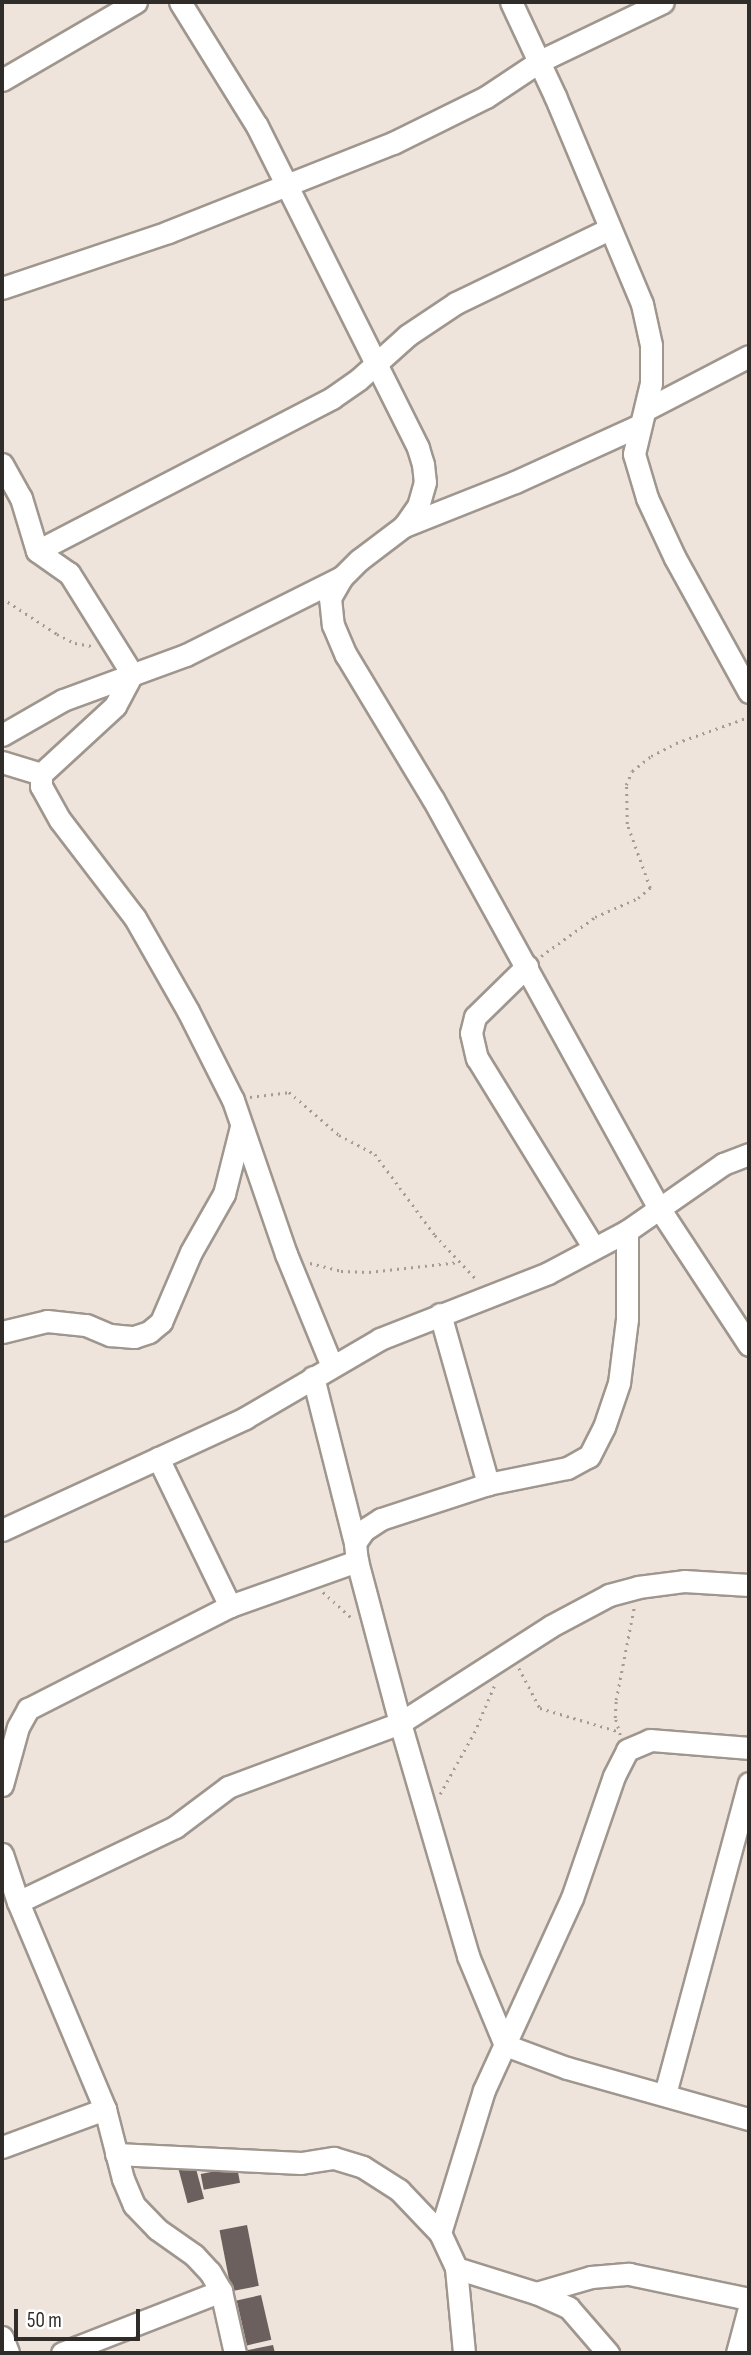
<!DOCTYPE html>
<style>
body{margin:0}
#map{position:relative;width:751px;height:2355px;overflow:hidden;background:#efe4dc;font-family:"Sofia Sans Condensed",sans-serif}
div>[style]{position:absolute}
.building>*{inset:0;background:#6c605e;transform-origin:0 0}
.path>*{height:2.5px;margin-top:-1.25px;transform-origin:0;background:repeating-linear-gradient(90deg,#a39b95 0 2px,transparent 0 7px)}
.roads{filter:drop-shadow(2px 0 #9f968e) drop-shadow(-2px 0 #9f968e) drop-shadow(0 2px #9f968e) drop-shadow(0 -2px #9f968e)}
.minor>*{height:21px;margin:-10.5px;padding:0 10.5px;transform-origin:10.5px;border-radius:10.5px;background:#fff}
span{translate:-50% -50%;white-space:nowrap;text-align:center;line-height:1.15;-webkit-text-stroke:7px #fff;paint-order:stroke}
.frame{position:absolute;inset:0;border:4px solid #302c29;pointer-events:none}
.scale{position:absolute;left:14px;top:2309px;width:126px;height:32px;box-sizing:border-box;border:4px solid #302c29;border-top:0;padding-left:9px;font-size:21px;line-height:24px;white-space:nowrap;color:#302c29;-webkit-text-stroke:5px #fff;paint-order:stroke}
</style>
<div id="map">
<div class="building">
<div style="left:195px;top:2165px;width:35px;height:17px;rotate:75deg"></div>
<div style="left:237px;top:2167px;width:16px;height:37px;rotate:79deg"></div>
<div style="left:247px;top:2225px;width:62px;height:28px;rotate:79deg"></div>
<div style="left:261px;top:2295px;width:46px;height:25px;rotate:77deg"></div>
<div style="clip-path:polygon(273px 2345px,275px 2353px,248px 2353px,248px 2350px)"></div>
</div>
<div class="path">
<div style="left:2px;top:598px;width:66px;rotate:33.2deg"></div>
<div style="left:57px;top:634px;width:20px;rotate:27deg"></div>
<div style="left:75px;top:643px;width:17px;rotate:10deg"></div>
<div style="left:541px;top:956px;width:67px;rotate:-35.8deg"></div>
<div style="left:595px;top:917px;width:47px;rotate:-23.8deg"></div>
<div style="left:638px;top:898px;width:16px;rotate:-40deg"></div>
<div style="left:650px;top:888px;width:68px;rotate:-109.8deg"></div>
<div style="left:627px;top:824px;width:39px;rotate:-91deg"></div>
<div style="left:626px;top:785px;width:15px;rotate:-67deg"></div>
<div style="left:632px;top:771px;width:24px;rotate:-38deg"></div>
<div style="left:651px;top:756px;width:28px;rotate:-27deg"></div>
<div style="left:676px;top:743px;width:77px;rotate:-19.6deg"></div>
<div style="left:250px;top:1097px;width:39px;rotate:-7deg"></div>
<div style="left:289px;top:1092px;width:66px;rotate:40.7deg"></div>
<div style="left:339px;top:1135px;width:41px;rotate:27.8deg"></div>
<div style="left:375px;top:1154px;width:101px;rotate:53.5deg"></div>
<div style="left:435px;top:1235px;width:60px;rotate:47deg"></div>
<div style="left:310px;top:1263px;width:32px;rotate:14deg"></div>
<div style="left:341px;top:1271px;width:28px;rotate:2deg"></div>
<div style="left:369px;top:1272px;width:91px;rotate:-6.3deg"></div>
<div style="left:323px;top:1592px;width:39px;rotate:42deg"></div>
<div style="left:519px;top:1668px;width:45px;rotate:62.3deg"></div>
<div style="left:540px;top:1708px;width:80px;rotate:16.6deg"></div>
<div style="left:620px;top:1735px;width:18px;rotate:-106deg"></div>
<div style="left:615px;top:1718px;width:18px;rotate:-87deg"></div>
<div style="left:616px;top:1700px;width:95px;rotate:-79deg"></div>
<div style="left:440px;top:1794px;width:70px;rotate:-60.9deg"></div>
<div style="left:474px;top:1733px;width:53px;rotate:-66.8deg"></div>
</div>
<div class="roads">
<div class="minor">
<div style="left:180px;top:2px;width:146px;rotate:58.2deg"></div>
<div style="left:257px;top:126px;width:360px;rotate:63.4deg"></div>
<div style="left:418px;top:448px;width:17px;rotate:73deg"></div>
<div style="left:423px;top:464px;width:18px;rotate:84deg"></div>
<div style="left:425px;top:482px;width:25px;rotate:106deg"></div>
<div style="left:418px;top:506px;width:24px;rotate:125deg"></div>
<div style="left:404px;top:526px;width:56px;rotate:142.9deg"></div>
<div style="left:359px;top:560px;width:24px;rotate:135deg"></div>
<div style="left:342px;top:577px;width:24px;rotate:120deg"></div>
<div style="left:330px;top:598px;width:27px;rotate:84deg"></div>
<div style="left:333px;top:625px;width:33px;rotate:67deg"></div>
<div style="left:346px;top:655px;width:168px;rotate:58.9deg"></div>
<div style="left:433px;top:799px;width:467px;rotate:61.1deg"></div>
<div style="left:659px;top:1208px;width:164px;rotate:56.7deg"></div>
<div style="left:511px;top:2px;width:104px;rotate:64.9deg"></div>
<div style="left:555px;top:96px;width:225px;rotate:67.3deg"></div>
<div style="left:642px;top:304px;width:42px;rotate:77.6deg"></div>
<div style="left:651px;top:345px;width:38px;rotate:90deg"></div>
<div style="left:651px;top:383px;width:73px;rotate:103.5deg"></div>
<div style="left:634px;top:454px;width:46px;rotate:73.5deg"></div>
<div style="left:647px;top:498px;width:66px;rotate:65deg"></div>
<div style="left:675px;top:558px;width:153px;rotate:61.1deg"></div>
<div style="left:2px;top:80px;width:155px;rotate:-30.2deg"></div>
<div style="left:2px;top:288px;width:175px;rotate:-18.6deg"></div>
<div style="left:168px;top:232px;width:242px;rotate:-21.6deg"></div>
<div style="left:393px;top:143px;width:104px;rotate:-26.3deg"></div>
<div style="left:486px;top:97px;width:65px;rotate:-33.7deg"></div>
<div style="left:540px;top:61px;width:136px;rotate:-25.6deg"></div>
<div style="left:645px;top:410px;width:117px;rotate:-27.4deg"></div>
<div style="left:2px;top:464px;width:39px;rotate:61deg"></div>
<div style="left:21px;top:498px;width:55px;rotate:73.2deg"></div>
<div style="left:37px;top:551px;width:39px;rotate:35deg"></div>
<div style="left:69px;top:573px;width:119px;rotate:58deg"></div>
<div style="left:132px;top:674px;width:36px;rotate:118deg"></div>
<div style="left:115px;top:706px;width:100px;rotate:137.4deg"></div>
<div style="left:41px;top:774px;width:12px;rotate:90deg"></div>
<div style="left:41px;top:786px;width:39px;rotate:61deg"></div>
<div style="left:60px;top:820px;width:123px;rotate:52.6deg"></div>
<div style="left:135px;top:918px;width:107px;rotate:60.3deg"></div>
<div style="left:188px;top:1011px;width:100px;rotate:63.2deg"></div>
<div style="left:233px;top:1100px;width:163px;rotate:71deg"></div>
<div style="left:286px;top:1254px;width:121px;rotate:67.7deg"></div>
<div style="left:404px;top:526px;width:119px;rotate:-21.6deg"></div>
<div style="left:515px;top:482px;width:137px;rotate:-24.5deg"></div>
<div style="left:37px;top:551px;width:332px;rotate:-27.4deg"></div>
<div style="left:332px;top:398px;width:33px;rotate:-35deg"></div>
<div style="left:359px;top:379px;width:66px;rotate:-41.9deg"></div>
<div style="left:408px;top:335px;width:58px;rotate:-33.7deg"></div>
<div style="left:456px;top:303px;width:170px;rotate:-25.8deg"></div>
<div style="left:2px;top:735px;width:70px;rotate:-29.8deg"></div>
<div style="left:63px;top:700px;width:131px;rotate:-20.1deg"></div>
<div style="left:186px;top:655px;width:174px;rotate:-26.6deg"></div>
<div style="left:2px;top:762px;width:41px;rotate:17.1deg"></div>
<div style="left:527px;top:966px;width:73px;rotate:135.6deg"></div>
<div style="left:475px;top:1017px;width:16px;rotate:104deg"></div>
<div style="left:471px;top:1033px;width:26px;rotate:77deg"></div>
<div style="left:477px;top:1058px;width:223px;rotate:58.4deg"></div>
<div style="left:627px;top:1231px;width:88px;rotate:90deg"></div>
<div style="left:627px;top:1319px;width:64px;rotate:97.1deg"></div>
<div style="left:619px;top:1383px;width:46px;rotate:108.8deg"></div>
<div style="left:604px;top:1427px;width:33px;rotate:117deg"></div>
<div style="left:589px;top:1456px;width:25px;rotate:151deg"></div>
<div style="left:567px;top:1468px;width:81px;rotate:168.6deg"></div>
<div style="left:488px;top:1484px;width:113px;rotate:161.9deg"></div>
<div style="left:381px;top:1519px;width:20px;rotate:147deg"></div>
<div style="left:364px;top:1530px;width:16px;rotate:125deg"></div>
<div style="left:355px;top:1543px;width:18px;rotate:84deg"></div>
<div style="left:357px;top:1561px;width:168px;rotate:75.1deg"></div>
<div style="left:400px;top:1723px;width:243px;rotate:73.7deg"></div>
<div style="left:468px;top:1956px;width:96px;rotate:67.4deg"></div>
<div style="left:505px;top:2045px;width:66px;rotate:20.4deg"></div>
<div style="left:567px;top:2068px;width:189px;rotate:15.7deg"></div>
<div style="left:440px;top:1314px;width:177px;rotate:74.2deg"></div>
<div style="left:2px;top:1332px;width:46px;rotate:-13.7deg"></div>
<div style="left:47px;top:1321px;width:39px;rotate:6deg"></div>
<div style="left:86px;top:1325px;width:26px;rotate:23deg"></div>
<div style="left:110px;top:1335px;width:24px;rotate:5deg"></div>
<div style="left:134px;top:1337px;width:16px;rotate:-18deg"></div>
<div style="left:149px;top:1332px;width:16px;rotate:-40deg"></div>
<div style="left:161px;top:1322px;width:76px;rotate:-66.8deg"></div>
<div style="left:191px;top:1252px;width:67px;rotate:-60.4deg"></div>
<div style="left:224px;top:1194px;width:69px;rotate:-75.8deg"></div>
<div style="left:313px;top:1377px;width:171px;rotate:75.8deg"></div>
<div style="left:158px;top:1458px;width:165px;rotate:64.1deg"></div>
<div style="left:2px;top:1530px;width:268px;rotate:-24.7deg"></div>
<div style="left:245px;top:1418px;width:156px;rotate:-30.3deg"></div>
<div style="left:380px;top:1339px;width:180px;rotate:-21.4deg"></div>
<div style="left:548px;top:1273px;width:89px;rotate:-28deg"></div>
<div style="left:627px;top:1231px;width:117px;rotate:-34.9deg"></div>
<div style="left:723px;top:1164px;width:28px;rotate:-21deg"></div>
<div style="left:2px;top:1785px;width:60px;rotate:-74.6deg"></div>
<div style="left:18px;top:1727px;width:21px;rotate:-61deg"></div>
<div style="left:28px;top:1709px;width:227px;rotate:-27deg"></div>
<div style="left:230px;top:1606px;width:135px;rotate:-19.5deg"></div>
<div style="left:2px;top:1854px;width:51px;rotate:71.6deg"></div>
<div style="left:18px;top:1902px;width:225px;rotate:67.2deg"></div>
<div style="left:105px;top:2109px;width:72px;rotate:75.6deg"></div>
<div style="left:123px;top:2179px;width:28px;rotate:67deg"></div>
<div style="left:134px;top:2205px;width:33px;rotate:46deg"></div>
<div style="left:157px;top:2229px;width:45px;rotate:35.1deg"></div>
<div style="left:194px;top:2255px;width:23px;rotate:47deg"></div>
<div style="left:210px;top:2272px;width:22px;rotate:60deg"></div>
<div style="left:221px;top:2291px;width:64px;rotate:77.3deg"></div>
<div style="left:18px;top:1902px;width:174px;rotate:-25.5deg"></div>
<div style="left:175px;top:1827px;width:66px;rotate:-37deg"></div>
<div style="left:228px;top:1787px;width:184px;rotate:-20.4deg"></div>
<div style="left:400px;top:1723px;width:179px;rotate:-32.7deg"></div>
<div style="left:551px;top:1626px;width:66px;rotate:-28.1deg"></div>
<div style="left:609px;top:1595px;width:30px;rotate:-15deg"></div>
<div style="left:638px;top:1587px;width:46px;rotate:-7.4deg"></div>
<div style="left:684px;top:1581px;width:65px;rotate:3.5deg"></div>
<div style="left:665px;top:2094px;width:322px;rotate:-74.9deg"></div>
<div style="left:2px;top:2147px;width:110px;rotate:-20.3deg"></div>
<div style="left:116px;top:2154px;width:185px;rotate:2.8deg"></div>
<div style="left:301px;top:2163px;width:33px;rotate:-9deg"></div>
<div style="left:334px;top:2158px;width:30px;rotate:17deg"></div>
<div style="left:363px;top:2167px;width:43px;rotate:32.6deg"></div>
<div style="left:399px;top:2190px;width:59px;rotate:46.4deg"></div>
<div style="left:440px;top:2233px;width:38px;rotate:65deg"></div>
<div style="left:456px;top:2268px;width:85px;rotate:84.6deg"></div>
<div style="left:440px;top:2233px;width:150px;rotate:-72.9deg"></div>
<div style="left:484px;top:2090px;width:211px;rotate:-65.4deg"></div>
<div style="left:572px;top:1898px;width:129px;rotate:-71deg"></div>
<div style="left:614px;top:1776px;width:29px;rotate:-63deg"></div>
<div style="left:627px;top:1750px;width:25px;rotate:-23deg"></div>
<div style="left:650px;top:1740px;width:99px;rotate:4.6deg"></div>
<div style="left:456px;top:2268px;width:84px;rotate:17.4deg"></div>
<div style="left:536px;top:2293px;width:36px;rotate:24deg"></div>
<div style="left:569px;top:2308px;width:60px;rotate:49.1deg"></div>
<div style="left:536px;top:2293px;width:57px;rotate:-16.2deg"></div>
<div style="left:591px;top:2277px;width:38px;rotate:-5deg"></div>
<div style="left:629px;top:2274px;width:123px;rotate:11.8deg"></div>
<div style="left:2px;top:2337px;width:17px;rotate:69deg"></div>
<div style="left:62px;top:2353px;width:171px;rotate:-21.3deg"></div>
<div style="left:737px;top:2353px;width:47px;rotate:-75.1deg"></div>
</div>
</div>
<div class="frame"></div>
<div class="scale">50 m</div>
</div>
